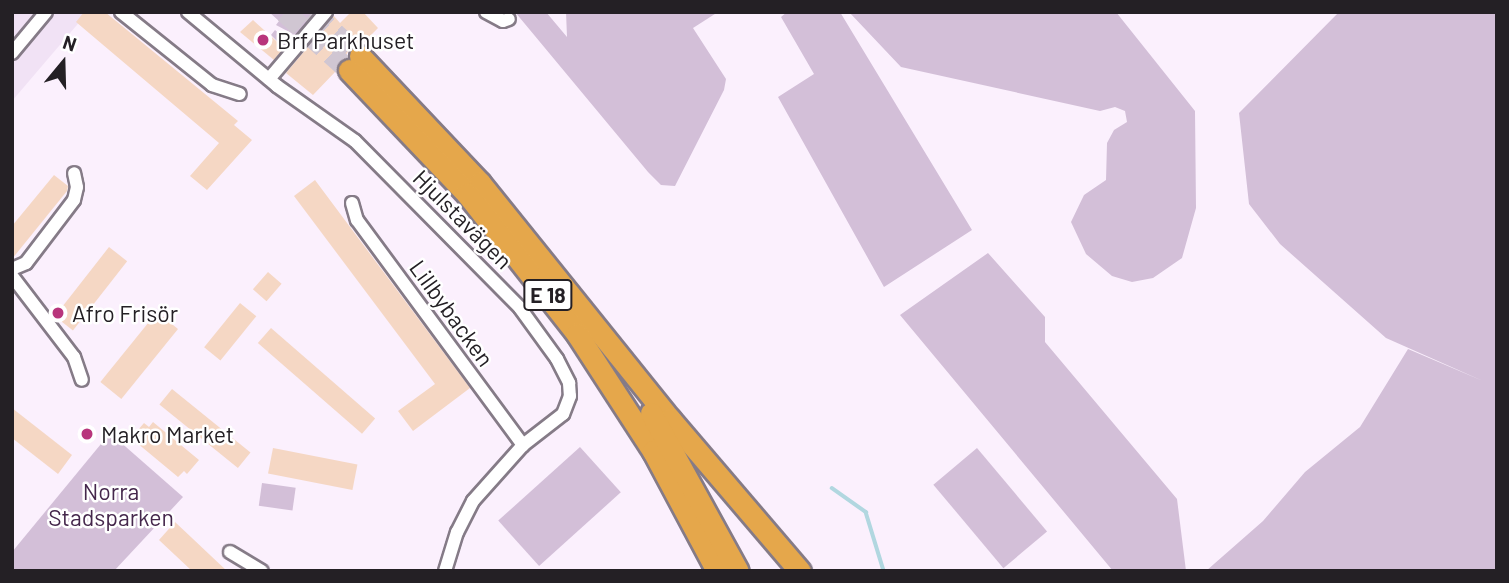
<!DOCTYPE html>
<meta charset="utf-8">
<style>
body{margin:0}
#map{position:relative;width:1509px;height:583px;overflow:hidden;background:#fbf0fd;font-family:Barlow,sans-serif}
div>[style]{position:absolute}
.built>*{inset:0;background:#f1e2f5}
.green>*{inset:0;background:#d3bfd8;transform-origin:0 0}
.stream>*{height:3.5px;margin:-1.75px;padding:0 1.75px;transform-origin:1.75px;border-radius:1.75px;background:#b1d7e0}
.building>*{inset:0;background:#f5d7c4;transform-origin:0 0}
.highway-tunnel>*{height:21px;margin-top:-10.5px;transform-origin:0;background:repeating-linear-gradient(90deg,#d0c6d2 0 21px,transparent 0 31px)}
.roads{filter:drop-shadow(2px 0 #857b87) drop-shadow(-2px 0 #857b87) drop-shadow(0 2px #857b87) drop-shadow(0 -2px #857b87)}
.street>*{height:12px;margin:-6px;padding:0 6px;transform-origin:6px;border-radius:6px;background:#fff}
.highway>*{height:21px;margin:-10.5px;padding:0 10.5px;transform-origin:10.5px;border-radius:10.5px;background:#e5a74b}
.dots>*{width:19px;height:19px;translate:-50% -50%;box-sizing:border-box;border:4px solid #fff;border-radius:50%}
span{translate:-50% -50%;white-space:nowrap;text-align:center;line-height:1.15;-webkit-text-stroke:5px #fff;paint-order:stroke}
.shield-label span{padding:2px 5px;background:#fff;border:2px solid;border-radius:5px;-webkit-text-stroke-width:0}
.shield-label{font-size:21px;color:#242025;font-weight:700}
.poi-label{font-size:23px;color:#242025}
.left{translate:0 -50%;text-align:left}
.street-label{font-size:23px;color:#242025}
.park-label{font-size:23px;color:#45274c}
.frame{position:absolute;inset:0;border:14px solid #242025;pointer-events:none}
.north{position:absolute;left:28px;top:28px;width:70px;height:70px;-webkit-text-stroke:5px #fff;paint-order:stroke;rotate:19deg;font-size:19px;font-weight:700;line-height:28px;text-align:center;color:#242025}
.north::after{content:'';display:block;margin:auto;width:24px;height:32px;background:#242025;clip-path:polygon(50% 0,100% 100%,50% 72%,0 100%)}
</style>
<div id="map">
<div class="built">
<div style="clip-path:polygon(12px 12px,88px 12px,12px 101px)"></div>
</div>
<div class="green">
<div style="clip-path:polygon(269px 12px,322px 12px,286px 50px,271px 35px,275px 30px,287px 41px,293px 34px,276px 25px,279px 21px)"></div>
<div style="clip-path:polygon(515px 12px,546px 12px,567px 37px,566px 12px,718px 12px,693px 28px,726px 79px,724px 90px,675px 186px,661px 185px,648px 172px)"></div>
<div style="clip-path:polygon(787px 12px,840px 12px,972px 230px,884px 287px,778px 97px,814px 74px,781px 17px)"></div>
<div style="clip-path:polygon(849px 12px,1116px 12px,1195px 111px,1196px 208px,1182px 258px,1153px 278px,1132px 282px,1112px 276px,1086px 254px,1071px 222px,1084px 195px,1106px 180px,1107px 143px,1114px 130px,1127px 122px,1125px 111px,1115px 107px,1100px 111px,901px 67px)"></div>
<div style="clip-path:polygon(1339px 12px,1497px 12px,1497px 571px,1206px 571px,1263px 521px,1305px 472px,1360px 427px,1408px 349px,1483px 381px,1386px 338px,1280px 244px,1249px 204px,1239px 113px)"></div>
<div style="clip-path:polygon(988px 253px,1045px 317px,1045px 342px,1177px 499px,1186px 571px,1113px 571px,900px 315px)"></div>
<div style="clip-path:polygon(110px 433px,183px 497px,114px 571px,12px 571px,12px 552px)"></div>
<div style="left:580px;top:447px;width:61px;height:110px;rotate:48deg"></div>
<div style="left:977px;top:448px;width:109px;height:57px;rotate:50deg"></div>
<div style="left:262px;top:483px;width:34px;height:23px;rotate:8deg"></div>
</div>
<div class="stream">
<div style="left:832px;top:488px;width:42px;rotate:35.2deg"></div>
<div style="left:866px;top:512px;width:62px;rotate:73deg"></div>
</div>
<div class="building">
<div style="clip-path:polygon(84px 12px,105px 12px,238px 121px,234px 125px,252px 140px,207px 190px,190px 176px,219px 143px,76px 22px)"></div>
<div style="clip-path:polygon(351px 12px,363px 12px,378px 28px,363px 43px,351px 47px,336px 71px,313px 95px,286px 73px,334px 16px,340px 23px)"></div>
<div style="clip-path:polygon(253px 20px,284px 48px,274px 60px,240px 32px)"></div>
<div style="clip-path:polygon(54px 175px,68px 186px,67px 191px,12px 259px,12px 226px)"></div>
<div style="clip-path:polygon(315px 180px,470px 388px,413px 431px,398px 411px,435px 384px,294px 196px)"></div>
<div style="left:109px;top:247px;width:23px;height:88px;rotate:38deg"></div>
<div style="left:268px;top:272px;width:18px;height:23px;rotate:41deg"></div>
<div style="left:240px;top:303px;width:21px;height:57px;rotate:39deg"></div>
<div style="left:157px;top:312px;width:27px;height:90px;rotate:39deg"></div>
<div style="left:271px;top:328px;width:138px;height:20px;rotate:41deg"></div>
<div style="left:172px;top:389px;width:101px;height:20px;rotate:39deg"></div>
<div style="clip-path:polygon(12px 408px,72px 455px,58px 474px,12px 438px)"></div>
<div style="clip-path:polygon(153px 422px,199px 460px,187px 474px,184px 471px,178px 477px,131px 438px,144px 423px,149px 427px)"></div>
<div style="left:273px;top:448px;width:86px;height:26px;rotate:11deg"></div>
<div style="clip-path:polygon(175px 522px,227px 571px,192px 571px,159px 540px)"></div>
</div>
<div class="highway-tunnel">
<div style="left:285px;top:12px;width:86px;rotate:42.2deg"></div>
<div style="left:312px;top:12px;width:65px;rotate:42.5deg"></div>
</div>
<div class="roads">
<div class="street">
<div style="left:121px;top:12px;width:117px;rotate:38.7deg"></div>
<div style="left:212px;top:85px;width:29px;rotate:18deg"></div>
<div style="left:188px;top:12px;width:116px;rotate:39.7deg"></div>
<div style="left:277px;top:86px;width:95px;rotate:35.2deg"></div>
<div style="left:355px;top:141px;width:235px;rotate:45.3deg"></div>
<div style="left:520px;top:308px;width:63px;rotate:54deg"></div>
<div style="left:557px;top:359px;width:27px;rotate:63deg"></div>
<div style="left:569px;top:383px;width:13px;rotate:86deg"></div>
<div style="left:570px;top:396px;width:19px;rotate:111deg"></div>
<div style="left:563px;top:414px;width:51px;rotate:142.2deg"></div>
<div style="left:523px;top:445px;width:75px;rotate:131.8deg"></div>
<div style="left:473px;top:501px;width:35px;rotate:117deg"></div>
<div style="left:457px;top:532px;width:41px;rotate:107.1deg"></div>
<div style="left:486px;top:12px;width:19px;rotate:28deg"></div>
<div style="left:503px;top:21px;width:6px;rotate:-18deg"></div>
<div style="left:12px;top:53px;width:53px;rotate:-50.3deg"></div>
<div style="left:269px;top:79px;width:88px;rotate:-49.6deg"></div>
<div style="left:352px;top:203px;width:18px;rotate:74deg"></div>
<div style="left:357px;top:220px;width:280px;rotate:53.6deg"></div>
<div style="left:12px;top:269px;width:15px;rotate:-23deg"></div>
<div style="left:26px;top:263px;width:79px;rotate:-52.7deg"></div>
<div style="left:74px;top:200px;width:13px;rotate:-77deg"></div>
<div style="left:77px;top:187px;width:14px;rotate:-102deg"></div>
<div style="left:12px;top:276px;width:102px;rotate:52.6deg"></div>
<div style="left:74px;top:357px;width:24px;rotate:71deg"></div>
<div style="left:230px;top:552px;width:37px;rotate:31deg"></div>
</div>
<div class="highway">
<div style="left:360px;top:56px;width:175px;rotate:46.6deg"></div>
<div style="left:480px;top:183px;width:303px;rotate:51.2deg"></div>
<div style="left:670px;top:419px;width:200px;rotate:49.5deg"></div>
<div style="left:349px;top:70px;width:171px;rotate:46.4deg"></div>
<div style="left:467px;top:194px;width:178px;rotate:51.8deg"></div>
<div style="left:577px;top:334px;width:140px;rotate:57deg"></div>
<div style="left:653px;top:451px;width:136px;rotate:61.9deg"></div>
<div style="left:651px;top:413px;width:180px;rotate:61.2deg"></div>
</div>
</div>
<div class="dots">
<div style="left:263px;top:40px;background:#b8357c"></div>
<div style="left:58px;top:313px;background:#b8357c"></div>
<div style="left:87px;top:434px;background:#b8357c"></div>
</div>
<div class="shield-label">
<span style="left:548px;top:295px">E 18</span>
</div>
<div class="poi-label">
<span class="left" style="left:277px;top:40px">Brf Parkhuset</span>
<span class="left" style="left:72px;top:313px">Afro Frisör</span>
<span class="left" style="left:101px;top:434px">Makro Market</span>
</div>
<div class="street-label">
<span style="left:463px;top:219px;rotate:45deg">Hjulstavägen</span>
<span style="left:452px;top:313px;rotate:54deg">Lillbybacken</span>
</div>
<div class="park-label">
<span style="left:111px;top:504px">Norra<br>Stadsparken</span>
</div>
<div class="frame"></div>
<div class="north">N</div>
</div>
